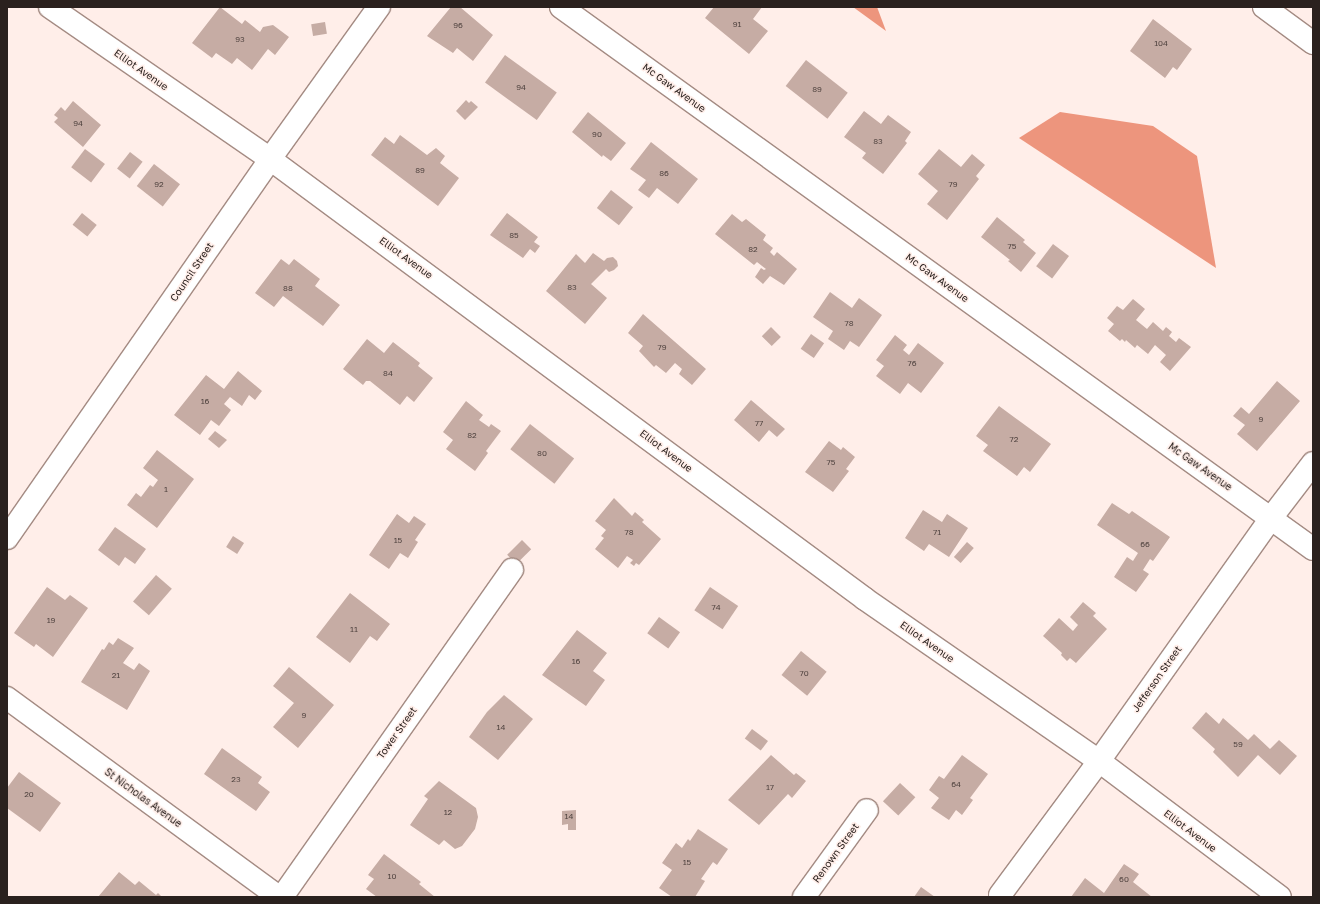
<!DOCTYPE html>
<style>
body{margin:0}
#map{position:relative;width:1320px;height:904px;overflow:hidden;background:#ffeee9;font-family:"Golos Text",sans-serif}
div>[style]{position:absolute}
.forest>*{inset:0;background:#ed957d}
.building>*{inset:0;background:#c6aca4;transform-origin:0 0}
.roads{filter:drop-shadow(1px 0 #a48b83) drop-shadow(-1px 0 #a48b83) drop-shadow(0 1px #a48b83) drop-shadow(0 -1px #a48b83)}
.minor>*{height:22px;margin:-11px;padding:0 11px;transform-origin:11px;border-radius:11px;background:#fff}
span{translate:-50% -50%;white-space:nowrap;text-align:center;line-height:1.15;-webkit-text-stroke:3px #ffeee9;paint-order:stroke}
.number-label{font-size:8px;color:#514440}
.number-label span{-webkit-text-stroke-width:0}
.street-label{font-size:10px;color:#2a211e}
.frame{position:absolute;inset:0;border:8px solid #2a211e;pointer-events:none}
</style>
<div id="map">
<div class="forest">
<div style="clip-path:polygon(853px 7px,877px 7px,886px 31px)"></div>
<div style="clip-path:polygon(1060px 112px,1153px 126px,1197px 156px,1216px 268px,1019px 138px)"></div>
</div>
<div class="building">
<div style="clip-path:polygon(220px 7px,242px 24px,245px 20px,260px 32px,263px 27px,273px 25px,289px 37px,275px 55px,268px 49px,252px 70px,237px 58px,232px 64px,216px 53px,212px 58px,192px 43px)"></div>
<div style="clip-path:polygon(451px 7px,460px 7px,493px 35px,473px 61px,457px 48px,453px 53px,427px 36px)"></div>
<div style="clip-path:polygon(714px 7px,762px 7px,753px 19px,768px 31px,749px 54px,705px 18px)"></div>
<div style="clip-path:polygon(1153px 19px,1192px 49px,1177px 70px,1173px 67px,1165px 78px,1130px 51px)"></div>
<div style="left:325px;top:22px;width:12px;height:14px;rotate:81deg"></div>
<div style="left:505px;top:55px;width:64px;height:34px;rotate:36deg"></div>
<div style="left:806px;top:60px;width:53px;height:33px;rotate:38deg"></div>
<div style="clip-path:polygon(466px 100px,469px 103px,471px 101px,478px 107px,465px 120px,456px 111px)"></div>
<div style="clip-path:polygon(73px 101px,101px 125px,83px 147px,54px 122px,58px 118px,54px 115px,61px 107px,65px 111px)"></div>
<div style="clip-path:polygon(864px 111px,881px 124px,888px 115px,911px 132px,905px 141px,907px 143px,883px 174px,862px 158px,866px 153px,844px 137px)"></div>
<div style="clip-path:polygon(588px 112px,626px 143px,611px 161px,603px 155px,602px 157px,572px 132px)"></div>
<div style="clip-path:polygon(400px 135px,427px 155px,436px 148px,445px 156px,440px 163px,459px 178px,438px 206px,371px 155px,385px 137px,394px 144px)"></div>
<div style="clip-path:polygon(651px 142px,698px 179px,678px 204px,657px 188px,649px 198px,638px 190px,646px 180px,630px 169px)"></div>
<div style="left:85px;top:149px;width:25px;height:23px;rotate:37deg"></div>
<div style="clip-path:polygon(939px 149px,961px 167px,972px 154px,985px 165px,976px 176px,979px 179px,947px 220px,927px 204px,938px 191px,918px 174px)"></div>
<div style="left:130px;top:152px;width:16px;height:21px;rotate:38deg"></div>
<div style="left:154px;top:164px;width:33px;height:28px;rotate:38deg"></div>
<div style="left:611px;top:190px;width:28px;height:23px;rotate:38deg"></div>
<div style="left:82px;top:213px;width:19px;height:15px;rotate:39deg"></div>
<div style="clip-path:polygon(507px 213px,538px 237px,534px 242px,540px 246px,535px 253px,530px 249px,523px 258px,490px 235px)"></div>
<div style="clip-path:polygon(732px 214px,742px 222px,746px 219px,766px 235px,763px 240px,773px 248px,770px 252px,774px 256px,777px 252px,797px 269px,784px 285px,770px 276px,763px 284px,755px 277px,761px 268px,764px 270px,766px 269px,757px 262px,754px 265px,715px 234px)"></div>
<div style="clip-path:polygon(997px 217px,1025px 240px,1023px 242px,1036px 253px,1021px 272px,1008px 261px,1010px 260px,981px 237px)"></div>
<div style="left:1053px;top:244px;width:20px;height:28px;rotate:37deg"></div>
<div style="clip-path:polygon(593px 253px,604px 261px,607px 258px,613px 257px,617px 261px,618px 266px,614px 270px,609px 272px,606px 269px,591px 284px,607px 298px,585px 324px,546px 291px,576px 254px,585px 263px)"></div>
<div style="clip-path:polygon(281px 259px,289px 265px,294px 259px,320px 279px,315px 286px,340px 305px,323px 326px,283px 296px,274px 307px,255px 293px)"></div>
<div style="clip-path:polygon(830px 292px,852px 308px,859px 298px,882px 315px,859px 347px,850px 341px,844px 350px,828px 339px,833px 331px,813px 317px)"></div>
<div style="clip-path:polygon(1133px 299px,1145px 309px,1136px 320px,1147px 329px,1153px 322px,1163px 331px,1166px 327px,1172px 332px,1169px 336px,1176px 342px,1179px 338px,1191px 347px,1170px 371px,1160px 362px,1166px 355px,1155px 345px,1148px 354px,1137px 345px,1135px 348px,1126px 340px,1125px 342px,1122px 339px,1120px 341px,1108px 331px,1114px 324px,1107px 318px,1117px 306px,1123px 310px)"></div>
<div style="clip-path:polygon(643px 314px,706px 369px,692px 385px,679px 374px,682px 369px,675px 363px,666px 373px,656px 365px,654px 367px,639px 351px,643px 346px,628px 333px)"></div>
<div style="left:771px;top:327px;width:14px;height:13px;rotate:45deg"></div>
<div style="left:811px;top:334px;width:16px;height:18px;rotate:35deg"></div>
<div style="clip-path:polygon(895px 335px,907px 345px,903px 350px,909px 355px,918px 343px,944px 363px,921px 393px,908px 383px,900px 394px,876px 376px,884px 366px,876px 360px)"></div>
<div style="clip-path:polygon(367px 339px,384px 353px,393px 342px,420px 363px,418px 366px,433px 378px,414px 402px,407px 396px,400px 405px,370px 381px,366px 381px,363px 385px,343px 369px)"></div>
<div style="clip-path:polygon(238px 371px,262px 391px,255px 400px,249px 395px,242px 406px,230px 397px,224px 404px,231px 410px,219px 426px,211px 420px,200px 435px,174px 415px,206px 375px,224px 389px)"></div>
<div style="clip-path:polygon(1277px 381px,1300px 401px,1257px 451px,1237px 434px,1245px 425px,1233px 416px,1241px 407px,1249px 414px)"></div>
<div style="clip-path:polygon(751px 400px,785px 429px,777px 437px,769px 430px,759px 442px,734px 420px)"></div>
<div style="clip-path:polygon(466px 401px,483px 415px,479px 420px,489px 427px,491px 424px,501px 431px,486px 451px,488px 453px,475px 471px,446px 449px,453px 440px,443px 432px)"></div>
<div style="clip-path:polygon(999px 406px,1051px 444px,1030px 472px,1024px 467px,1017px 476px,983px 451px,988px 445px,976px 436px)"></div>
<div style="left:530px;top:424px;width:56px;height:32px;rotate:38deg"></div>
<div style="clip-path:polygon(215px 431px,227px 440px,219px 448px,208px 439px)"></div>
<div style="clip-path:polygon(829px 441px,841px 450px,843px 447px,855px 457px,846px 469px,849px 471px,833px 492px,805px 472px)"></div>
<div style="clip-path:polygon(157px 450px,194px 479px,157px 528px,127px 505px,136px 493px,141px 497px,150px 485px,153px 487px,158px 480px,143px 468px)"></div>
<div style="clip-path:polygon(614px 498px,632px 516px,635px 512px,644px 520px,642px 522px,661px 539px,639px 565px,636px 563px,634px 566px,630px 563px,633px 560px,627px 556px,618px 568px,595px 549px,604px 538px,601px 536px,606px 530px,595px 521px)"></div>
<div style="clip-path:polygon(1112px 503px,1129px 514px,1132px 511px,1170px 537px,1153px 561px,1150px 559px,1143px 570px,1149px 574px,1136px 592px,1114px 577px,1127px 557px,1133px 561px,1138px 553px,1097px 525px)"></div>
<div style="clip-path:polygon(923px 510px,942px 522px,947px 514px,968px 528px,949px 557px,929px 544px,924px 551px,905px 538px)"></div>
<div style="clip-path:polygon(397px 514px,409px 523px,414px 516px,426px 524px,415px 540px,418px 542px,408px 558px,400px 553px,389px 569px,369px 555px)"></div>
<div style="clip-path:polygon(115px 527px,146px 549px,135px 564px,125px 557px,119px 566px,98px 550px)"></div>
<div style="left:233px;top:536px;width:13px;height:13px;rotate:32deg"></div>
<div style="left:522px;top:540px;width:13px;height:21px;rotate:45deg"></div>
<div style="left:967px;top:542px;width:9px;height:20px;rotate:41deg"></div>
<div style="left:156px;top:575px;width:21px;height:35px;rotate:41deg"></div>
<div style="clip-path:polygon(47px 587px,65px 600px,70px 595px,88px 608px,53px 657px,36px 644px,34px 647px,14px 633px)"></div>
<div style="left:710px;top:587px;width:34px;height:28px;rotate:34deg"></div>
<div style="clip-path:polygon(350px 593px,390px 624px,377px 641px,370px 636px,350px 663px,316px 637px)"></div>
<div style="clip-path:polygon(1083px 602px,1096px 613px,1093px 616px,1107px 629px,1076px 663px,1070px 658px,1067px 661px,1061px 655px,1062px 653px,1043px 636px,1059px 618px,1073px 631px,1078px 625px,1070px 617px)"></div>
<div style="left:659px;top:617px;width:26px;height:20px;rotate:36deg"></div>
<div style="clip-path:polygon(577px 630px,607px 653px,593px 671px,605px 680px,586px 706px,542px 675px)"></div>
<div style="clip-path:polygon(118px 638px,134px 648px,123px 663px,134px 670px,139px 663px,150px 671px,127px 710px,81px 682px,102px 649px,104px 650px,109px 642px,113px 645px)"></div>
<div style="left:801px;top:651px;width:33px;height:31px;rotate:39deg"></div>
<div style="clip-path:polygon(289px 667px,334px 705px,298px 748px,273px 727px,294px 703px,273px 686px)"></div>
<div style="clip-path:polygon(504px 695px,533px 719px,498px 760px,469px 737px,487px 712px)"></div>
<div style="clip-path:polygon(1206px 712px,1219px 724px,1223px 718px,1248px 740px,1254px 734px,1270px 749px,1279px 740px,1297px 756px,1280px 775px,1258px 755px,1238px 777px,1213px 752px,1215px 749px,1192px 728px)"></div>
<div style="left:752px;top:729px;width:20px;height:12px;rotate:37deg"></div>
<div style="clip-path:polygon(222px 748px,262px 777px,258px 783px,270px 792px,256px 811px,204px 774px)"></div>
<div style="clip-path:polygon(771px 755px,794px 775px,796px 773px,806px 781px,792px 798px,788px 794px,759px 825px,728px 800px)"></div>
<div style="clip-path:polygon(962px 755px,988px 774px,970px 798px,973px 800px,962px 815px,956px 810px,949px 820px,931px 808px,939px 798px,929px 790px,939px 776px,944px 779px)"></div>
<div style="clip-path:polygon(19px 772px,61px 803px,40px 832px,7px 808px,7px 788px)"></div>
<div style="clip-path:polygon(439px 781px,476px 808px,478px 817px,475px 829px,462px 846px,455px 849px,444px 840px,439px 845px,410px 825px,428px 799px,424px 796px)"></div>
<div style="left:900px;top:783px;width:21px;height:25px;rotate:43deg"></div>
<div style="clip-path:polygon(576px 810px,576px 830px,568px 830px,568px 824px,562px 825px,562px 811px)"></div>
<div style="clip-path:polygon(698px 829px,728px 849px,717px 865px,713px 862px,701px 879px,705px 881px,695px 897px,672px 897px,659px 888px,672px 870px,662px 863px,676px 843px,682px 848px,688px 839px,690px 841px)"></div>
<div style="clip-path:polygon(384px 854px,421px 882px,419px 884px,435px 897px,377px 897px,366px 889px,374px 879px,368px 875px)"></div>
<div style="clip-path:polygon(1124px 864px,1139px 874px,1133px 882px,1152px 897px,1071px 897px,1085px 878px,1104px 893px)"></div>
<div style="clip-path:polygon(119px 872px,135px 885px,139px 881px,156px 895px,158px 893px,162px 897px,98px 897px)"></div>
<div style="clip-path:polygon(921px 887px,935px 897px,914px 897px)"></div>
</div>
<div class="roads">
<div class="minor">
<div style="left:50px;top:7px;width:267px;rotate:34.6deg"></div>
<div style="left:270px;top:159px;width:740px;rotate:36.48deg"></div>
<div style="left:865px;top:599px;width:285px;rotate:34.7deg"></div>
<div style="left:1099px;top:761px;width:226px;rotate:36.9deg"></div>
<div style="left:561px;top:7px;width:927px;rotate:35.78deg"></div>
<div style="left:1264px;top:7px;width:61px;rotate:36.3deg"></div>
<div style="left:7px;top:538px;width:461px;rotate:-55.2deg"></div>
<div style="left:270px;top:159px;width:187px;rotate:-54.4deg"></div>
<div style="left:7px;top:698px;width:337px;rotate:36.2deg"></div>
<div style="left:1000px;top:895px;width:167px;rotate:-53.5deg"></div>
<div style="left:1099px;top:761px;width:298px;rotate:-54.7deg"></div>
<div style="left:1271px;top:518px;width:69px;rotate:-52.6deg"></div>
<div style="left:282px;top:897px;width:400px;rotate:-54.9deg"></div>
<div style="left:804px;top:897px;width:107px;rotate:-54.1deg"></div>
</div>
</div>
<div class="number-label">
<span style="left:737px;top:25px">91</span>
<span style="left:458px;top:26px">96</span>
<span style="left:240px;top:40px">93</span>
<span style="left:1161px;top:44px">104</span>
<span style="left:521px;top:88px">94</span>
<span style="left:817px;top:90px">89</span>
<span style="left:78px;top:124px">94</span>
<span style="left:597px;top:135px">90</span>
<span style="left:878px;top:142px">83</span>
<span style="left:420px;top:171px">89</span>
<span style="left:664px;top:174px">86</span>
<span style="left:159px;top:185px">92</span>
<span style="left:953px;top:185px">79</span>
<span style="left:514px;top:236px">85</span>
<span style="left:1012px;top:247px">75</span>
<span style="left:753px;top:250px">82</span>
<span style="left:572px;top:288px">83</span>
<span style="left:288px;top:289px">88</span>
<span style="left:849px;top:324px">78</span>
<span style="left:662px;top:348px">79</span>
<span style="left:912px;top:364px">76</span>
<span style="left:388px;top:374px">84</span>
<span style="left:205px;top:402px">16</span>
<span style="left:1261px;top:420px">9</span>
<span style="left:759px;top:424px">77</span>
<span style="left:472px;top:436px">82</span>
<span style="left:1014px;top:440px">72</span>
<span style="left:542px;top:454px">80</span>
<span style="left:831px;top:463px">75</span>
<span style="left:166px;top:490px">1</span>
<span style="left:629px;top:533px">78</span>
<span style="left:937px;top:533px">71</span>
<span style="left:398px;top:541px">15</span>
<span style="left:1145px;top:545px">66</span>
<span style="left:716px;top:608px">74</span>
<span style="left:51px;top:621px">19</span>
<span style="left:354px;top:630px">11</span>
<span style="left:576px;top:662px">16</span>
<span style="left:804px;top:674px">70</span>
<span style="left:116px;top:676px">21</span>
<span style="left:304px;top:716px">9</span>
<span style="left:501px;top:728px">14</span>
<span style="left:1238px;top:745px">59</span>
<span style="left:236px;top:780px">23</span>
<span style="left:956px;top:785px">64</span>
<span style="left:770px;top:788px">17</span>
<span style="left:29px;top:795px">20</span>
<span style="left:448px;top:813px">12</span>
<span style="left:569px;top:817px">14</span>
<span style="left:687px;top:863px">15</span>
<span style="left:392px;top:877px">10</span>
<span style="left:1124px;top:880px">60</span>
</div>
<div class="street-label">
<span style="left:141px;top:70px;rotate:35deg">Elliot Avenue</span>
<span style="left:674px;top:88px;rotate:36deg">Mc Gaw Avenue</span>
<span style="left:406px;top:258px;rotate:36deg">Elliot Avenue</span>
<span style="left:192px;top:272px;rotate:-56deg">Council Street</span>
<span style="left:937px;top:278px;rotate:36deg">Mc Gaw Avenue</span>
<span style="left:666px;top:451px;rotate:37deg">Elliot Avenue</span>
<span style="left:1200px;top:467px;rotate:35deg">Mc Gaw Avenue</span>
<span style="left:927px;top:642px;rotate:35deg">Elliot Avenue</span>
<span style="left:1157px;top:679px;rotate:-55deg">Jefferson Street</span>
<span style="left:397px;top:733px;rotate:-55deg">Tower Street</span>
<span style="left:143px;top:798px;rotate:36deg">St Nicholas Avenue</span>
<span style="left:1190px;top:831px;rotate:37deg">Elliot Avenue</span>
<span style="left:836px;top:853px;rotate:-54deg">Renown Street</span>
</div>
<div class="frame"></div>
</div>
